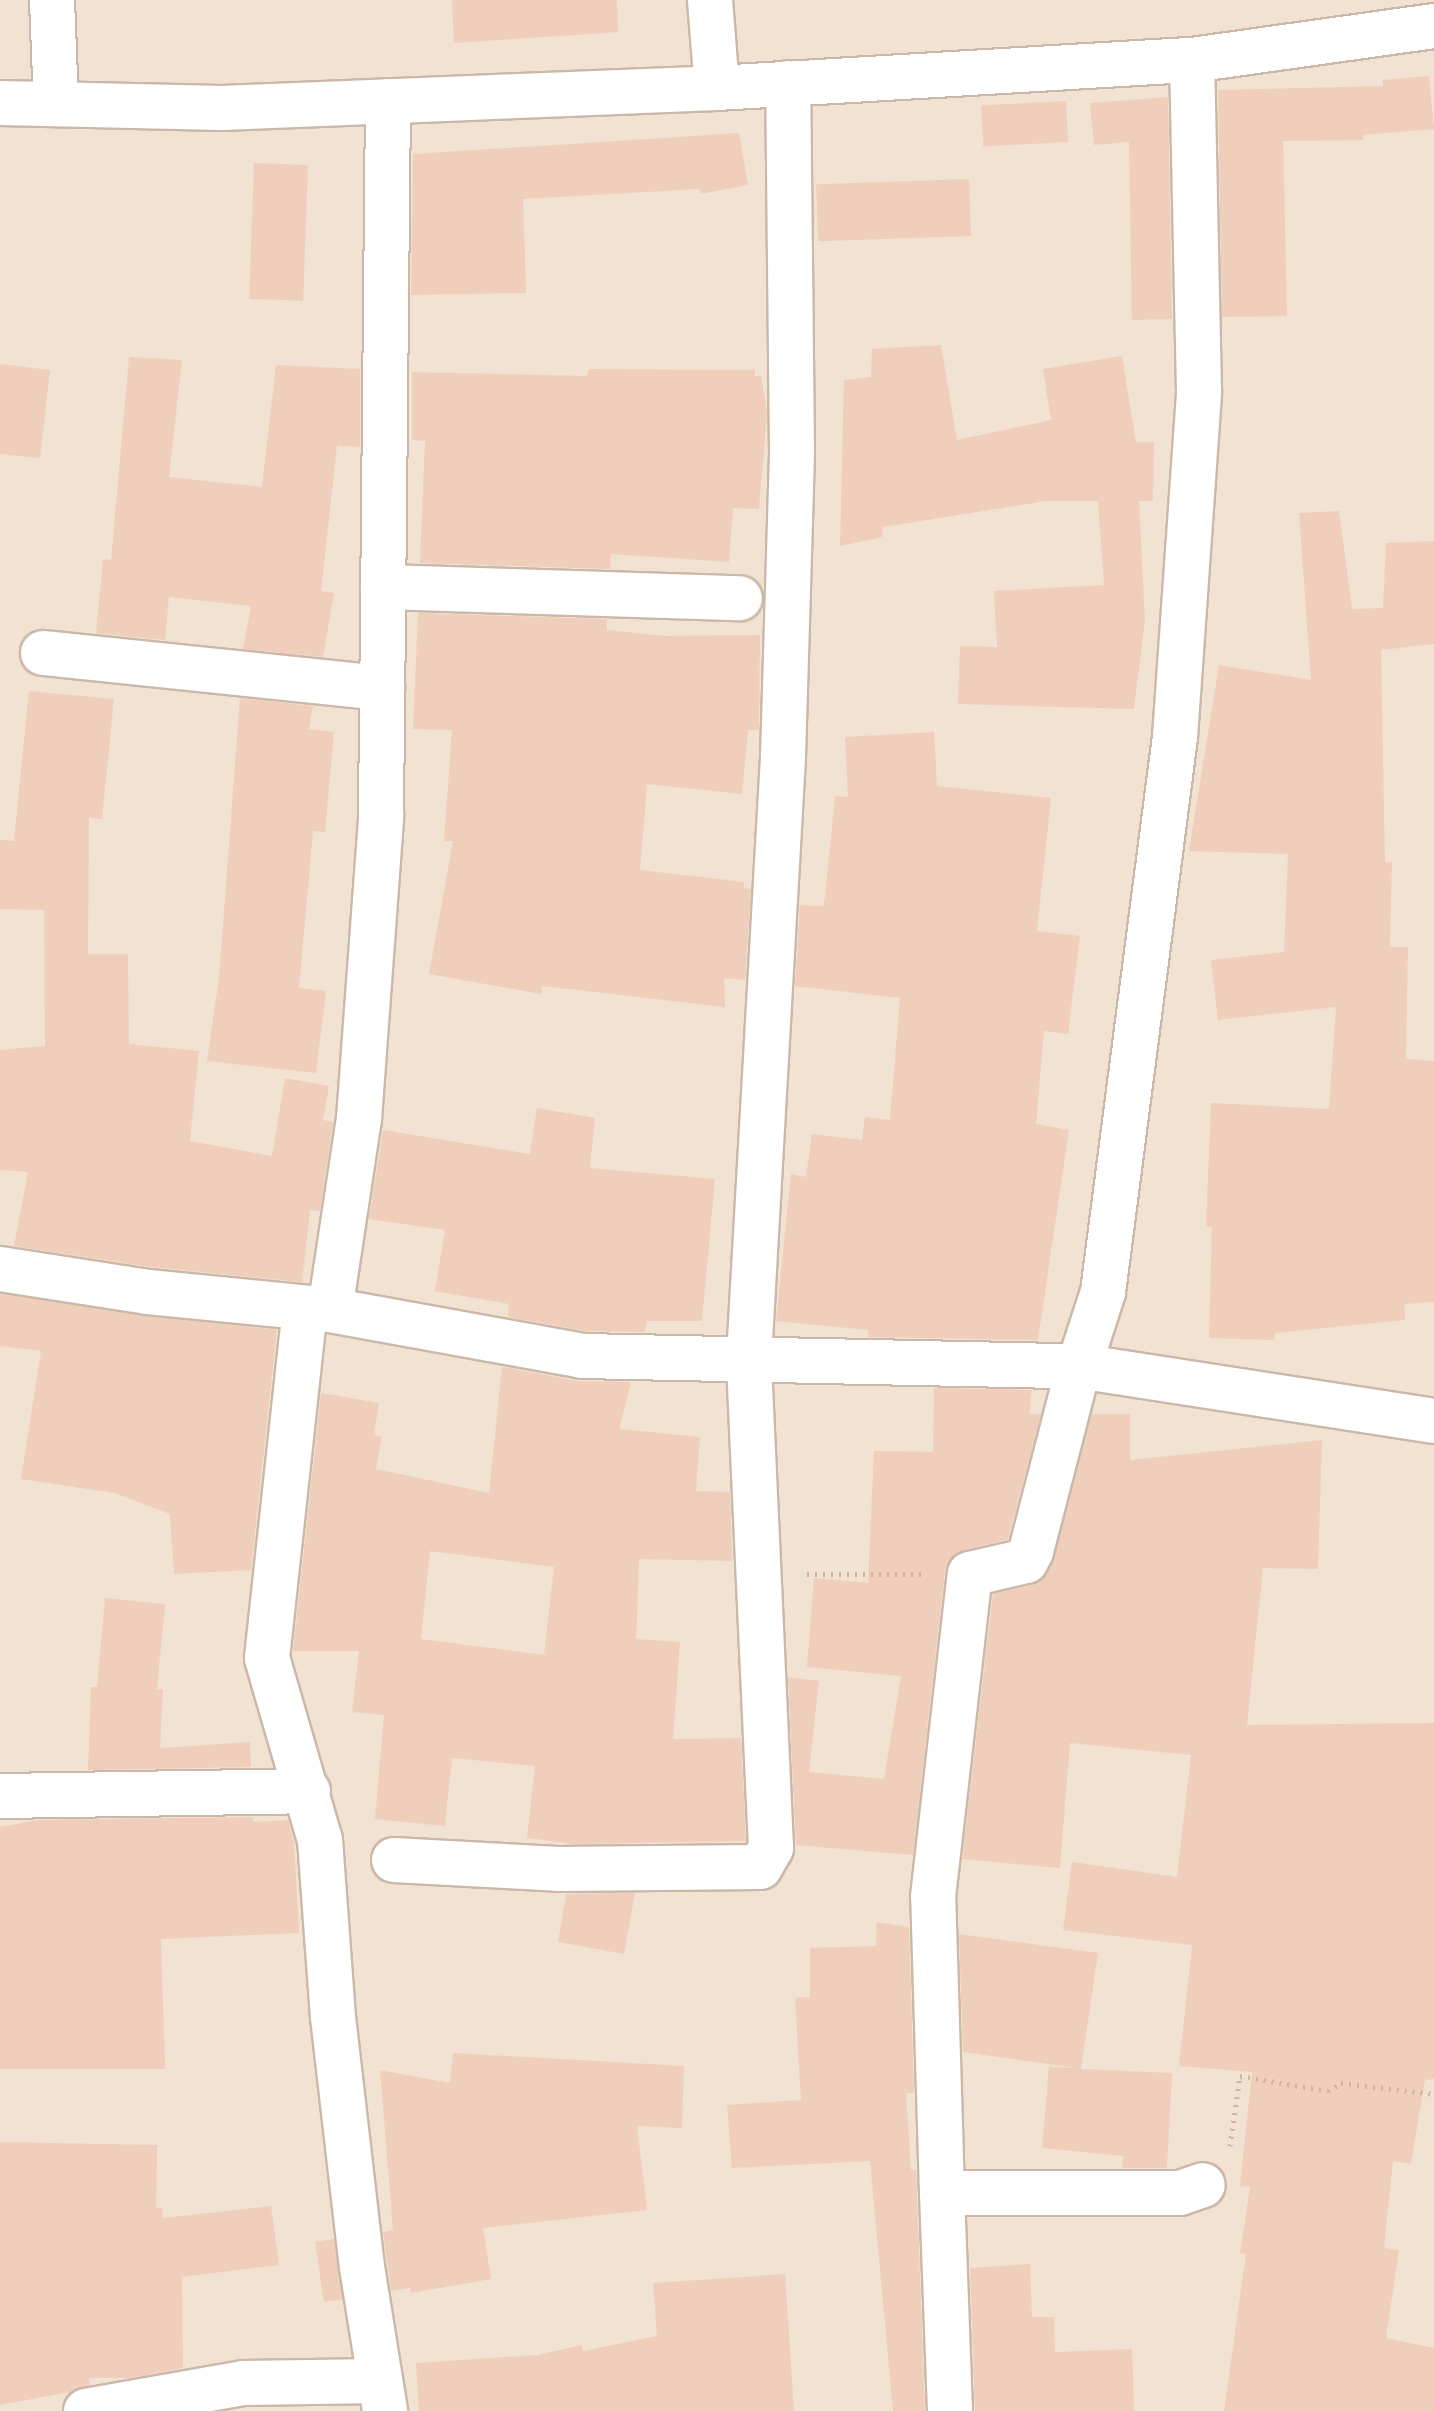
<!DOCTYPE html>
<style>
body{margin:0}
#map{position:relative;width:1434px;height:2411px;overflow:hidden;background:#fbf1e2;font-family:Lato,sans-serif}
div>[style]{position:absolute}
.residential>*{inset:0;background:#f2e2d1;transform-origin:0 0}
.building>*{inset:0;background:#efcebb;transform-origin:0 0}
.path>*{height:5px;margin-top:-2.5px;transform-origin:0;background:repeating-linear-gradient(90deg,#d4b29e 0 2px,transparent 0 8px)}
.roads{filter:drop-shadow(2px 0 #cbb8a9) drop-shadow(-2px 0 #cbb8a9) drop-shadow(0 2px #cbb8a9) drop-shadow(0 -2px #cbb8a9)}
.minor>*{height:44px;margin:-22px;padding:0 22px;transform-origin:22px;border-radius:22px;background:#fff}
span{translate:-50% -50%;white-space:nowrap;text-align:center;line-height:1.15;-webkit-text-stroke:6px #fef5e8;paint-order:stroke}
</style>
<div id="map">
<div class="residential">
<div style="left:0;top:0;width:1434px;height:2411px"></div>
</div>
<div class="building">
<div style="clip-path:polygon(452px 0,617px 0,618px 32px,454px 43px)"></div>
<div style="clip-path:polygon(1429px 76px,1434px 129px,1363px 135px,1363px 140px,1283px 141px,1287px 316px,1222px 317px,1218px 90px,1383px 86px,1383px 80px)"></div>
<div style="clip-path:polygon(1168px 97px,1172px 319px,1132px 320px,1129px 142px,1094px 145px,1090px 103px)"></div>
<div style="left:1066px;top:101px;width:41px;height:85px;rotate:87deg"></div>
<div style="clip-path:polygon(739px 133px,748px 185px,701px 194px,700px 189px,523px 199px,526px 293px,411px 295px,413px 154px)"></div>
<div style="left:254px;top:163px;width:54px;height:136px;rotate:2deg"></div>
<div style="left:969px;top:179px;width:57px;height:153px;rotate:88deg"></div>
<div style="clip-path:polygon(941px 345px,957px 440px,1051px 420px,1043px 369px,1122px 356px,1136px 442px,1154px 442px,1153px 501px,1139px 501px,1145px 621px,1134px 709px,958px 704px,960px 646px,997px 647px,994px 591px,1104px 585px,1098px 501px,1046px 501px,883px 527px,882px 537px,840px 546px,844px 380px,871px 377px,872px 349px)"></div>
<div style="clip-path:polygon(129px 357px,182px 360px,169px 477px,262px 487px,276px 365px,360px 369px,360px 447px,337px 446px,321px 591px,334px 593px,323px 657px,243px 649px,251px 606px,169px 597px,165px 640px,96px 633px,103px 559px,111px 560px)"></div>
<div style="clip-path:polygon(0 364px,50px 370px,40px 458px,0 454px)"></div>
<div style="clip-path:polygon(589px 369px,755px 370px,755px 376px,761px 376px,767px 413px,759px 509px,733px 508px,729px 562px,611px 554px,610px 569px,420px 563px,425px 441px,412px 440px,412px 372px,587px 376px)"></div>
<div style="clip-path:polygon(1339px 511px,1352px 609px,1383px 608px,1386px 543px,1434px 541px,1434px 644px,1381px 650px,1385px 862px,1392px 862px,1390px 947px,1408px 947px,1406px 1059px,1434px 1061px,1434px 1302px,1404px 1304px,1405px 1320px,1275px 1333px,1274px 1340px,1209px 1338px,1212px 1227px,1206px 1227px,1211px 1103px,1329px 1109px,1336px 1007px,1218px 1020px,1211px 960px,1284px 952px,1288px 854px,1189px 851px,1219px 665px,1311px 680px,1299px 513px)"></div>
<div style="clip-path:polygon(418px 613px,607px 619px,607px 630px,665px 636px,760px 635px,759px 730px,748px 730px,742px 794px,647px 784px,640px 870px,744px 882px,744px 888px,751px 889px,745px 980px,724px 978px,725px 1007px,542px 986px,541px 994px,429px 974px,453px 841px,444px 841px,452px 730px,413px 729px)"></div>
<div style="clip-path:polygon(29px 691px,114px 699px,102px 819px,89px 818px,88px 954px,128px 954px,129px 1044px,199px 1051px,190px 1141px,272px 1156px,285px 1078px,329px 1086px,323px 1120px,333px 1122px,320px 1211px,310px 1210px,302px 1282px,151px 1267px,14px 1246px,28px 1172px,0 1170px,0 1050px,45px 1046px,44px 910px,0 909px,0 840px,14px 841px)"></div>
<div style="clip-path:polygon(240px 698px,313px 706px,309px 729px,334px 732px,325px 832px,313px 831px,299px 988px,326px 991px,316px 1073px,207px 1061px,219px 978px)"></div>
<div style="clip-path:polygon(934px 732px,937px 786px,1051px 798px,1037px 931px,1080px 936px,1068px 1034px,1044px 1031px,1036px 1124px,1069px 1130px,1038px 1340px,868px 1337px,868px 1330px,776px 1321px,791px 1174px,806px 1177px,812px 1134px,862px 1140px,865px 1117px,890px 1120px,900px 998px,795px 986px,800px 905px,823px 906px,825px 897px,835px 796px,848px 797px,845px 737px)"></div>
<div style="clip-path:polygon(537px 1108px,595px 1118px,590px 1168px,715px 1179px,702px 1321px,647px 1321px,644px 1332px,585px 1331px,508px 1317px,509px 1304px,435px 1291px,445px 1230px,369px 1219px,383px 1130px,530px 1154px)"></div>
<div style="clip-path:polygon(0 1294px,277px 1330px,251px 1570px,174px 1574px,170px 1514px,115px 1493px,21px 1479px,41px 1351px,0 1346px)"></div>
<div style="clip-path:polygon(evenodd,502px 1367px,578px 1381px,631px 1382px,619px 1429px,700px 1437px,696px 1491px,730px 1492px,732px 1561px,639px 1559px,636px 1639px,680px 1642px,673px 1739px,741px 1738px,746px 1841px,574px 1844px,527px 1838px,535px 1766px,452px 1758px,445px 1826px,375px 1819px,384px 1715px,352px 1712px,359px 1651px,293px 1651px,321px 1393px,379px 1403px,374px 1435px,382px 1437px,376px 1469px,489px 1493px,502px 1367px,430px 1551px,554px 1567px,544px 1655px,421px 1639px,430px 1551px)"></div>
<div style="clip-path:polygon(934px 1388px,1032px 1390px,1029px 1414px,1041px 1414px,1008px 1539px,964px 1550px,951px 1558px,945px 1570px,913px 1855px,796px 1845px,788px 1677px,819px 1681px,809px 1772px,884px 1779px,901px 1676px,807px 1667px,814px 1578px,868px 1583px,874px 1451px,933px 1452px)"></div>
<div style="clip-path:polygon(1092px 1414px,1130px 1414px,1130px 1460px,1322px 1440px,1318px 1569px,1263px 1568px,1247px 1725px,1434px 1723px,1434px 2079px,1425px 2080px,1411px 2164px,1393px 2161px,1384px 2248px,1399px 2250px,1386px 2338px,1434px 2348px,1434px 2411px,1224px 2411px,1246px 2254px,1240px 2253px,1250px 2187px,1240px 2186px,1252px 2072px,1179px 2066px,1192px 1945px,1063px 1930px,1072px 1862px,1177px 1877px,1191px 1755px,1070px 1743px,1060px 1868px,962px 1859px,993px 1594px,1032px 1585px,1048px 1572px)"></div>
<div style="clip-path:polygon(105px 1598px,165px 1604px,157px 1689px,163px 1689px,160px 1748px,250px 1742px,251px 1767px,88px 1770px,91px 1687px,97px 1687px)"></div>
<div style="clip-path:polygon(253px 1817px,253px 1822px,288px 1820px,294px 1842px,299px 1933px,161px 1939px,165px 2069px,0 2069px,0 1827px,39px 1820px)"></div>
<div style="clip-path:polygon(635px 1893px,624px 1954px,558px 1942px,566px 1894px)"></div>
<div style="clip-path:polygon(877px 1922px,909px 1927px,914px 2093px,906px 2093px,911px 2170px,916px 2170px,925px 2411px,893px 2411px,870px 2161px,732px 2168px,727px 2105px,801px 2100px,795px 1998px,810px 1997px,810px 1948px,876px 1946px)"></div>
<div style="clip-path:polygon(959px 1934px,1098px 1953px,1081px 2069px,1172px 2073px,1167px 2168px,1122px 2168px,1123px 2156px,1042px 2148px,1049px 2067px,1077px 2068px,963px 2052px)"></div>
<div style="clip-path:polygon(453px 2053px,684px 2066px,682px 2128px,637px 2126px,647px 2210px,483px 2228px,491px 2279px,411px 2293px,410px 2288px,391px 2291px,383px 2232px,393px 2230px,380px 2070px,450px 2083px)"></div>
<div style="clip-path:polygon(0 2142px,157px 2145px,156px 2208px,162px 2208px,163px 2218px,271px 2206px,279px 2265px,182px 2277px,183px 2368px,131px 2378px,89px 2378px,90px 2385px,70px 2392px,0 2405px)"></div>
<div style="left:334px;top:2239px;width:61px;height:19px;rotate:82deg"></div>
<div style="clip-path:polygon(1030px 2264px,1032px 2317px,1054px 2317px,1055px 2352px,1132px 2349px,1134px 2411px,975px 2411px,970px 2268px)"></div>
<div style="clip-path:polygon(785px 2274px,794px 2411px,419px 2411px,416px 2363px,537px 2355px,582px 2345px,583px 2351px,657px 2336px,653px 2283px)"></div>
</div>
<div class="path">
<div style="left:807px;top:1574px;width:114px"></div>
<div style="left:1230px;top:2146px;width:71px;rotate:-81.9deg"></div>
<div style="left:1240px;top:2076px;width:89px;rotate:9.7deg"></div>
<div style="left:1328px;top:2091px;width:15px;rotate:-32deg"></div>
<div style="left:1341px;top:2083px;width:94px;rotate:6.7deg"></div>
</div>
<div class="roads">
<div class="minor">
<div style="left:52px;top:0;width:104px;rotate:87.8deg"></div>
<div style="left:710px;top:0;width:88px;rotate:85.5deg"></div>
<div style="left:0;top:103px;width:222px;rotate:1.3deg"></div>
<div style="left:222px;top:108px;width:495px;rotate:-2.3deg"></div>
<div style="left:717px;top:88px;width:476px;rotate:-3.4deg"></div>
<div style="left:1192px;top:60px;width:244px;rotate:-8deg"></div>
<div style="left:383px;top:587px;width:357px;rotate:1.8deg"></div>
<div style="left:43px;top:653px;width:341px;rotate:5.9deg"></div>
<div style="left:0;top:1269px;width:150px;rotate:8.8deg"></div>
<div style="left:148px;top:1292px;width:183px;rotate:5.6deg"></div>
<div style="left:330px;top:1310px;width:256px;rotate:10.3deg"></div>
<div style="left:582px;top:1356px;width:497px;rotate:1.2deg"></div>
<div style="left:1079px;top:1366px;width:78px;rotate:-72deg"></div>
<div style="left:1103px;top:1292px;width:560px;rotate:-82.61deg"></div>
<div style="left:1175px;top:737px;width:347px;rotate:-86deg"></div>
<div style="left:1199px;top:391px;width:331px;rotate:-91.2deg"></div>
<div style="left:305px;top:1308px;width:352px;rotate:96.2deg"></div>
<div style="left:267px;top:1658px;width:190px;rotate:73.8deg"></div>
<div style="left:320px;top:1840px;width:177px;rotate:85.8deg"></div>
<div style="left:333px;top:2017px;width:252px;rotate:83.4deg"></div>
<div style="left:362px;top:2267px;width:146px;rotate:80.9deg"></div>
<div style="left:330px;top:1310px;width:193px;rotate:-81.4deg"></div>
<div style="left:359px;top:1119px;width:304px;rotate:-85.8deg"></div>
<div style="left:381px;top:816px;width:715px;rotate:-89.44deg"></div>
<div style="left:0;top:1796px;width:308px;rotate:-0.9deg"></div>
<div style="left:394px;top:1860px;width:164px;rotate:3.1deg"></div>
<div style="left:558px;top:1869px;width:202px;rotate:-0.6deg"></div>
<div style="left:760px;top:1867px;width:22px;rotate:-60deg"></div>
<div style="left:771px;top:1848px;width:490px;rotate:-92.6deg"></div>
<div style="left:749px;top:1358px;width:602px;rotate:-86.76deg"></div>
<div style="left:783px;top:757px;width:305px;rotate:-88.3deg"></div>
<div style="left:792px;top:452px;width:369px;rotate:-90.6deg"></div>
<div style="left:942px;top:2193px;width:296px;rotate:-91.7deg"></div>
<div style="left:933px;top:1897px;width:325px;rotate:-83.5deg"></div>
<div style="left:970px;top:1574px;width:57px;rotate:-13.1deg"></div>
<div style="left:1026px;top:1561px;width:11px;rotate:-63deg"></div>
<div style="left:1031px;top:1551px;width:191px;rotate:-75.5deg"></div>
<div style="left:1079px;top:1366px;width:359px;rotate:8.8deg"></div>
<div style="left:86px;top:2411px;width:159px;rotate:-10.1deg"></div>
<div style="left:243px;top:2383px;width:137px;rotate:-0.8deg"></div>
<div style="left:950px;top:2411px;width:218px;rotate:-92.1deg"></div>
<div style="left:942px;top:2193px;width:238px"></div>
<div style="left:1180px;top:2193px;width:24px;rotate:-19deg"></div>
</div>
</div>
</div>
